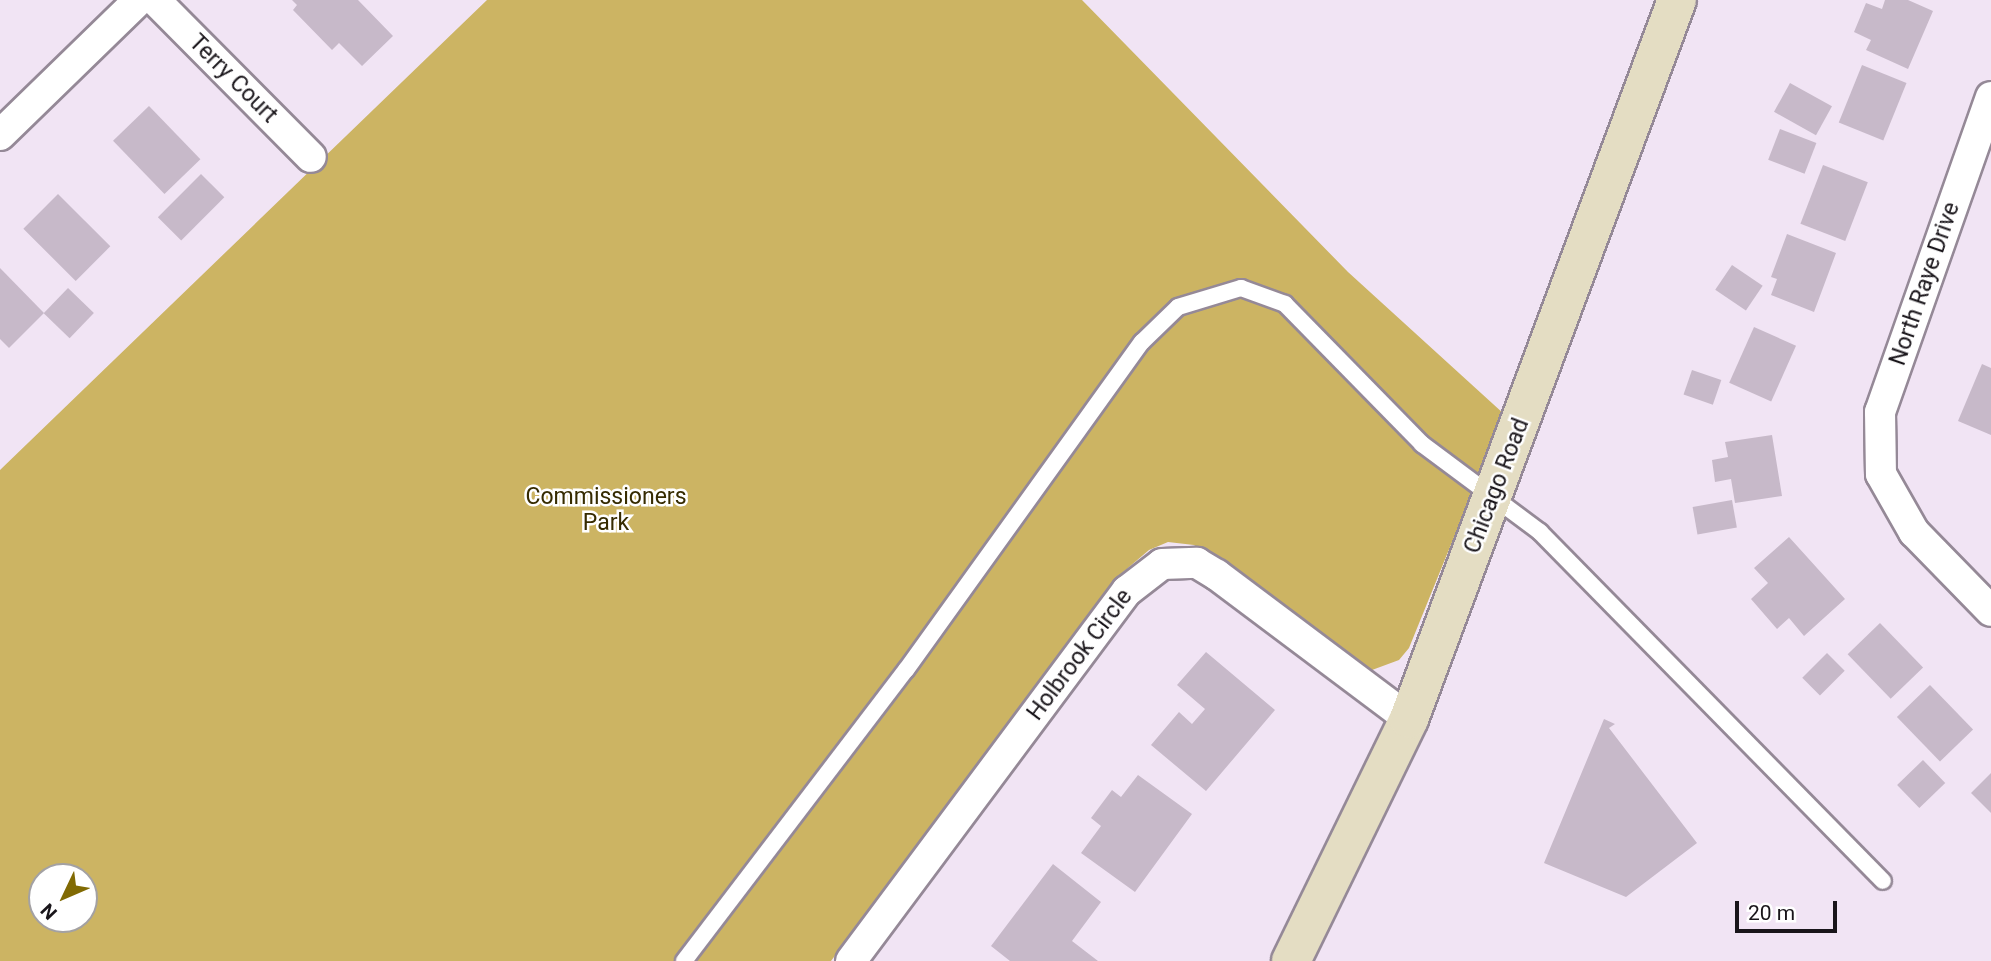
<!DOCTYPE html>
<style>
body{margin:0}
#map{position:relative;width:1991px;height:961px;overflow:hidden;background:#f1e4f4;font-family:Roboto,sans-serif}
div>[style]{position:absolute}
.green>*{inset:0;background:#ccb463}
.building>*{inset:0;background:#c7b9c9;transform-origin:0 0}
.roads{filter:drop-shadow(2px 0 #958997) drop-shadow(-2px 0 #958997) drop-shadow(0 2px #958997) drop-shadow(0 -2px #958997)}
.lane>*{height:16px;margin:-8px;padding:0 8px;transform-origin:8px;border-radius:8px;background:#fff}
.street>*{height:30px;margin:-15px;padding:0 15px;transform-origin:15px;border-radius:15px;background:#fff}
.secondary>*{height:38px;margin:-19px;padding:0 19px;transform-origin:19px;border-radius:19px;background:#e4ddc3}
span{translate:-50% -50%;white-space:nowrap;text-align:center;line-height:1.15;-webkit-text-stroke:5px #fff;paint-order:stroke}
.street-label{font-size:23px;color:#19151a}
.park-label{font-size:23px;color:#362b00}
.north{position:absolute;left:28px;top:863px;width:70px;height:70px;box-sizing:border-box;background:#fff;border:2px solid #a3a1a3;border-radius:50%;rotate:226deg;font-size:19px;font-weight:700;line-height:28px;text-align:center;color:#19151a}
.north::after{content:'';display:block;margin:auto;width:24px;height:32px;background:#816a03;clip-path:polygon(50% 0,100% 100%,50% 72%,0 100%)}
.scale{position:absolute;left:1735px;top:901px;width:102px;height:32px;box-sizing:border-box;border:4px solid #19151a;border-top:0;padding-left:9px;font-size:21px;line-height:24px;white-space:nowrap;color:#19151a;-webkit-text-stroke:5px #fff;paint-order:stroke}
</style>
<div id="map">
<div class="green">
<div style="clip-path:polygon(evenodd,487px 0,1082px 0,1348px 272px,1504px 414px,1409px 648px,1399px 660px,1372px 670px,1194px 545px,1168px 542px,1149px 550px,1115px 579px,831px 961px,0 961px,0 470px,487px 0,42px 877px,84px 877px,84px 919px,42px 919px,42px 877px)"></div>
</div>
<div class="building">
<div style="clip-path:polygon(292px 0,358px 0,393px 36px,362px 66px,339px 43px,332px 50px,293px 10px,297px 5px)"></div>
<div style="clip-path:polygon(1885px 0,1908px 0,1933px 11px,1908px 69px,1866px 50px,1871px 40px,1854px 32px,1866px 3px,1882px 9px)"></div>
<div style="left:1862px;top:65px;width:48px;height:62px;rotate:22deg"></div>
<div style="left:1790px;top:83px;width:48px;height:33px;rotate:29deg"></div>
<div style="left:149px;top:106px;width:74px;height:50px;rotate:46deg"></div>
<div style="left:1780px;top:129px;width:39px;height:33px;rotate:21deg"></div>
<div style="left:1823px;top:165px;width:48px;height:63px;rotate:21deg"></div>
<div style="left:201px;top:174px;width:33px;height:61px;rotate:45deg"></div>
<div style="left:58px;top:194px;width:74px;height:49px;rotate:45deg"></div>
<div style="clip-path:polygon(1787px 234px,1836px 253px,1814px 312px,1771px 295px,1777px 279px,1771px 277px)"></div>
<div style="left:1732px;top:265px;width:37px;height:30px;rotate:34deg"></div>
<div style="clip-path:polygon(0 268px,44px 313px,9px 348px,0 339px)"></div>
<div style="left:68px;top:288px;width:36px;height:35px;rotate:44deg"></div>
<div style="left:1754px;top:327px;width:46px;height:61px;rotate:24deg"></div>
<div style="clip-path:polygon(1982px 364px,1991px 368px,1991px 435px,1958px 421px)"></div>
<div style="left:1692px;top:370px;width:31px;height:26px;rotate:19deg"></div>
<div style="clip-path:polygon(1772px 435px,1782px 496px,1735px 503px,1731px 479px,1715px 482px,1712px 460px,1728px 457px,1725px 442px)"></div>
<div style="left:1732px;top:500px;width:28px;height:40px;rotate:80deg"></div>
<div style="clip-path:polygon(1789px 537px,1845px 599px,1804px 636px,1789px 618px,1777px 629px,1751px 599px,1768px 583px,1754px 568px)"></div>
<div style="left:1880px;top:623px;width:62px;height:45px;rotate:46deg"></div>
<div style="clip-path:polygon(1206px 652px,1275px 710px,1206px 791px,1151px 745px,1179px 712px,1192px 724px,1205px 709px,1177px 685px)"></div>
<div style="left:1827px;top:653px;width:25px;height:35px;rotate:45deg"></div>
<div style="left:1930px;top:685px;width:62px;height:46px;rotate:46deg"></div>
<div style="clip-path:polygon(1604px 719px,1615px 724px,1609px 728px,1697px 843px,1626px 897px,1544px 863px)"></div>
<div style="left:1923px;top:760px;width:32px;height:36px;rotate:46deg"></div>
<div style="clip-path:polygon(1991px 773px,1991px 813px,1971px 793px)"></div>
<div style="clip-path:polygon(1138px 775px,1192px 814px,1135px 892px,1081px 853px,1101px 826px,1091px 818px,1112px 790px,1121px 797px)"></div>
<div style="clip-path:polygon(1053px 864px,1101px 902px,1072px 941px,1098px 961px,1010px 961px,991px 946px)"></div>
</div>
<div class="roads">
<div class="lane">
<div style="left:684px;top:961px;width:366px;rotate:-52.7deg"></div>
<div style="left:906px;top:670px;width:404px;rotate:-54.3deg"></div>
<div style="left:1142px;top:342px;width:50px;rotate:-44.2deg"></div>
<div style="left:1178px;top:307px;width:66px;rotate:-16.8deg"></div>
<div style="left:1241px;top:288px;width:47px;rotate:20deg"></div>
<div style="left:1285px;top:304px;width:196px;rotate:45.6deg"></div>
<div style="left:1422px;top:444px;width:147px;rotate:36.7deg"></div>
<div style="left:1540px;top:532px;width:489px;rotate:45.5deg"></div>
</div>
<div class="street">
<div style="left:155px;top:0;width:221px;rotate:45.2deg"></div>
<div style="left:1991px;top:97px;width:334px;rotate:109.4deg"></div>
<div style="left:1880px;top:412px;width:62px;rotate:89.1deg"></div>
<div style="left:1881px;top:474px;width:67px;rotate:60.4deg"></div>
<div style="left:1914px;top:532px;width:110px;rotate:45.7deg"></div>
<div style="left:0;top:135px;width:194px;rotate:-44.2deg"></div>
<div style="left:851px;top:961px;width:462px;rotate:-53.3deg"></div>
<div style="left:1127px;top:591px;width:44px;rotate:-37.6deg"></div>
<div style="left:1162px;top:564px;width:35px;rotate:-2deg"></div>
<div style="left:1197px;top:563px;width:23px;rotate:31deg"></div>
<div style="left:1217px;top:575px;width:240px;rotate:36.9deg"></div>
</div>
<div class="secondary">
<div style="left:1291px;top:961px;width:269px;rotate:-64deg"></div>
<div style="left:1409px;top:719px;width:767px;rotate:-69.56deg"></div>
</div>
</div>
<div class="street-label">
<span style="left:233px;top:79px;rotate:45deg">Terry Court</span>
<span style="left:1925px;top:284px;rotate:-71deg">North Raye Drive</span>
<span style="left:1497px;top:486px;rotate:-69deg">Chicago Road</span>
<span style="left:1080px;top:655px;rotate:-53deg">Holbrook Circle</span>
</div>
<div class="park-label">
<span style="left:606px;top:510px">Commissioners<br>Park</span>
</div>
<div class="north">N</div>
<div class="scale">20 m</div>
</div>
